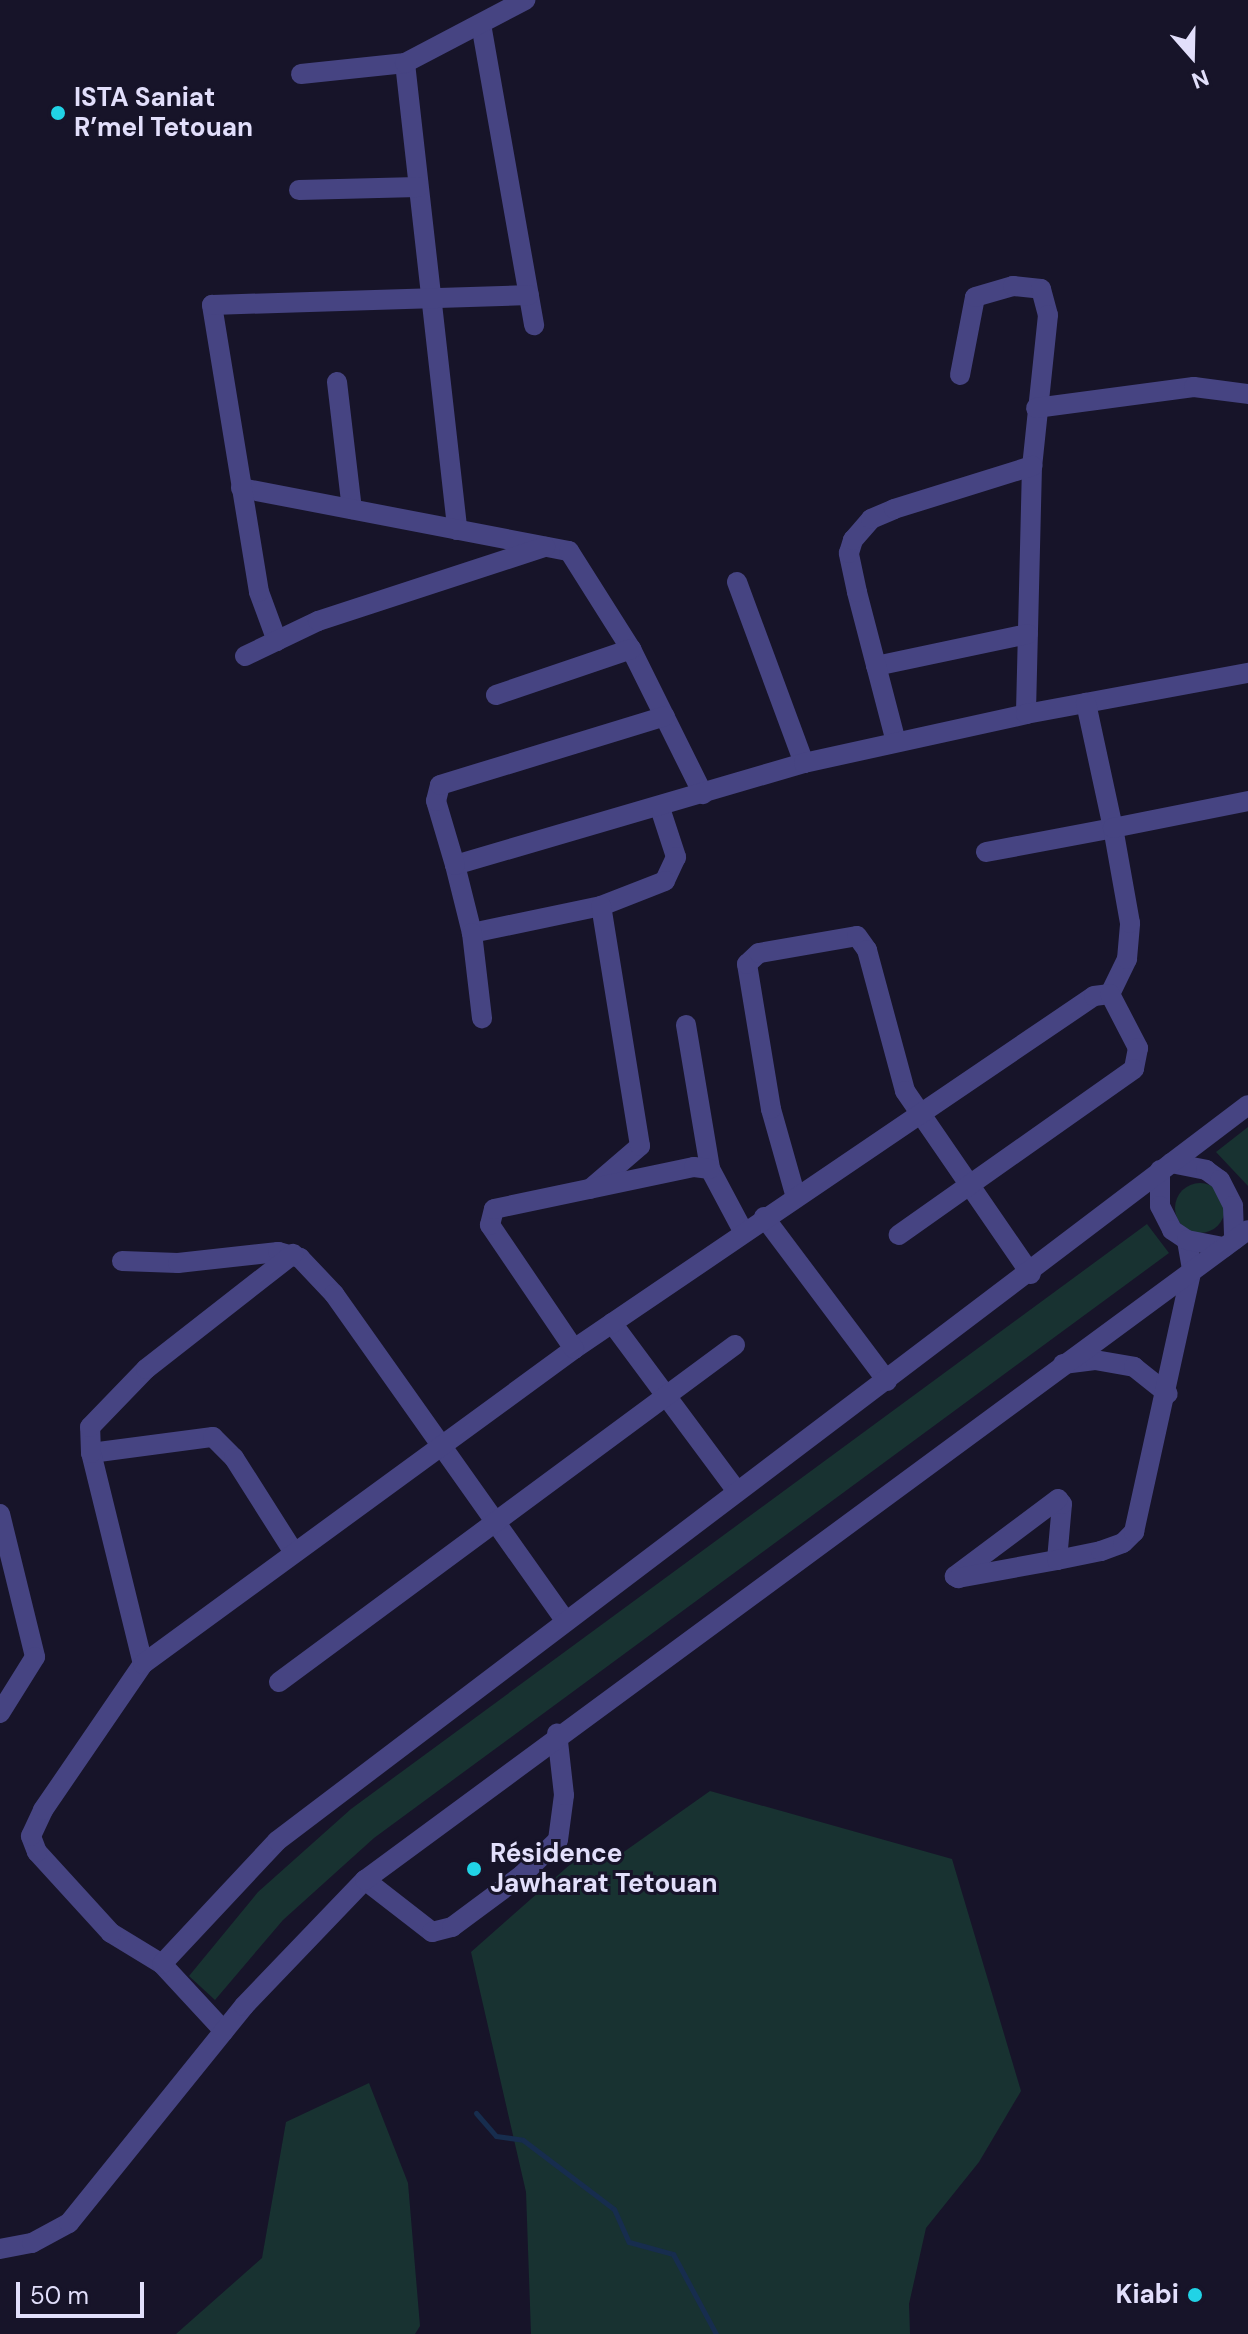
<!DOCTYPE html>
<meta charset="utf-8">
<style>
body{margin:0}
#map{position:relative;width:1248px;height:2334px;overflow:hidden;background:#171429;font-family:"DM Sans",sans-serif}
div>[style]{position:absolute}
.green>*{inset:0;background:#183231}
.round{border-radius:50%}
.stream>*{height:5px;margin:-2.5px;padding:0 2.5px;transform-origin:2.5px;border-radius:2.5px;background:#172d4e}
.minor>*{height:20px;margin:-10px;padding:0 10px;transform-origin:10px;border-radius:10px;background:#464482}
.tertiary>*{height:20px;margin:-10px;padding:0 10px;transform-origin:10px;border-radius:10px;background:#464482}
.dots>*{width:22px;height:22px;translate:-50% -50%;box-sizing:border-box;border:4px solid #171429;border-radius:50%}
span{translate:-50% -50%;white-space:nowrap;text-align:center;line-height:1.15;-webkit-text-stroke:6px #171429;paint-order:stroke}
.poi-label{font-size:26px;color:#e2dffb;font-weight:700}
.left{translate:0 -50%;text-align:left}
.right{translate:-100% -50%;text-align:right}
.north{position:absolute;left:1152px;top:16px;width:80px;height:80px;-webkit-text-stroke:6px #171429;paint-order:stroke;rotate:160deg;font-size:22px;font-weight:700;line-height:32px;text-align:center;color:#e2dffb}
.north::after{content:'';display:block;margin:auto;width:28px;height:36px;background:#e2dffb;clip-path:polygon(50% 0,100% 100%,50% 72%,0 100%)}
.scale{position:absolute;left:16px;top:2282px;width:128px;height:36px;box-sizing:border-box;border:4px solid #e2dffb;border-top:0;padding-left:10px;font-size:24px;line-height:28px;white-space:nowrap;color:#e2dffb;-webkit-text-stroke:6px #171429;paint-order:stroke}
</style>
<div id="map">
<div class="green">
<div style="clip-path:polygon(1248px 1127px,1248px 1186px,1216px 1152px)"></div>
<div class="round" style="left:1175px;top:1183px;width:50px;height:50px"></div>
<div style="clip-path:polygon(1147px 1224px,1169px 1253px,374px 1838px,283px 1920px,215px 2000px,189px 1976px,258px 1892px,351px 1809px)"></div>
<div style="clip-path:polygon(710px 1791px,952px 1859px,1021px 2091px,979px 2162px,926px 2228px,909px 2304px,910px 2334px,531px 2334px,526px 2192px,471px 1952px,582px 1854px,618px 1856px)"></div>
<div style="clip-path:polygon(369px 2083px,408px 2183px,420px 2326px,415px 2334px,176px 2334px,262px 2258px,286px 2122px)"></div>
</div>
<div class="stream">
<div style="left:476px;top:2113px;width:30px;rotate:49deg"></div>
<div style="left:496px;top:2136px;width:27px;rotate:8deg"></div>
<div style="left:523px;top:2140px;width:114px;rotate:37.2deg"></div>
<div style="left:614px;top:2209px;width:36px;rotate:66deg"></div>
<div style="left:629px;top:2242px;width:46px;rotate:15.3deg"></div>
<div style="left:673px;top:2254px;width:91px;rotate:61.7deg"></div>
</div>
<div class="minor">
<div style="left:481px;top:24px;width:306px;rotate:80deg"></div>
<div style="left:405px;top:63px;width:470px;rotate:83.6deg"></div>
<div style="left:301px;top:74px;width:105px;rotate:-6deg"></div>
<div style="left:405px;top:63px;width:136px;rotate:-27.7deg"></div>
<div style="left:299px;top:190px;width:119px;rotate:-1.4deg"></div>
<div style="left:960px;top:375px;width:79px;rotate:-79.1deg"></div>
<div style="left:975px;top:297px;width:40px;rotate:-16deg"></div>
<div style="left:1013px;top:286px;width:28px;rotate:6deg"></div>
<div style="left:1041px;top:289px;width:27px;rotate:75deg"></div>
<div style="left:1048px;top:315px;width:152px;rotate:96deg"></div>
<div style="left:1032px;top:466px;width:248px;rotate:91.4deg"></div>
<div style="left:337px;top:382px;width:128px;rotate:83.3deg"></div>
<div style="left:1036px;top:408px;width:159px;rotate:-7.6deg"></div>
<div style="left:1194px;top:387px;width:54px;rotate:7.4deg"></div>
<div style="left:241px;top:488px;width:334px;rotate:10.9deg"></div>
<div style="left:569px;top:551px;width:116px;rotate:57.7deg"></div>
<div style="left:631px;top:649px;width:162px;rotate:63.6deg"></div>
<div style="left:737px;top:582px;width:193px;rotate:69.7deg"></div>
<div style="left:277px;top:641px;width:52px;rotate:-110.2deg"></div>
<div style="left:259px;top:592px;width:291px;rotate:-99.3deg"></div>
<div style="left:212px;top:305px;width:317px;rotate:-1.8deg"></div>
<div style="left:245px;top:656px;width:81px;rotate:-25.6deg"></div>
<div style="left:318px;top:621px;width:239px;rotate:-18.1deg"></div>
<div style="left:876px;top:666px;width:155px;rotate:-11.9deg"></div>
<div style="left:496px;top:695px;width:143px;rotate:-18.8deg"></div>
<div style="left:896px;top:742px;width:155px;rotate:-104.6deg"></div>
<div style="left:857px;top:592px;width:40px;rotate:-102deg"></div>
<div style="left:849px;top:553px;width:14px;rotate:-73deg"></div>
<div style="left:853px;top:540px;width:28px;rotate:-49deg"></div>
<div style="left:871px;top:519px;width:25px;rotate:-23deg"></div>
<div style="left:894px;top:509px;width:145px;rotate:-17.3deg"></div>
<div style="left:660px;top:808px;width:52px;rotate:71.9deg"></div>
<div style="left:676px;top:857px;width:26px;rotate:115deg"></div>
<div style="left:665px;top:881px;width:69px;rotate:158.7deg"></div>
<div style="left:601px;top:906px;width:132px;rotate:168.2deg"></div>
<div style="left:472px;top:933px;width:70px;rotate:-104deg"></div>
<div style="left:455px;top:865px;width:364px;rotate:-16.3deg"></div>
<div style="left:804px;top:763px;width:227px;rotate:-12.4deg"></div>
<div style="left:1026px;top:714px;width:226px;rotate:-10.5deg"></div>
<div style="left:986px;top:852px;width:129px;rotate:-10.7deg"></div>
<div style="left:1113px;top:828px;width:128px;rotate:-102.2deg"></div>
<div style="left:455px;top:865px;width:67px;rotate:-106.5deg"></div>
<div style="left:436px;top:801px;width:16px;rotate:-76deg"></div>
<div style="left:440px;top:785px;width:235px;rotate:-17deg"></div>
<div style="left:472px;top:933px;width:86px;rotate:83.3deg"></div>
<div style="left:1110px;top:994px;width:39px;rotate:-64deg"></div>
<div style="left:1127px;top:959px;width:36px;rotate:-85deg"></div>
<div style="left:1130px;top:923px;width:97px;rotate:-100.1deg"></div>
<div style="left:1113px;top:828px;width:138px;rotate:-11.3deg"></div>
<div style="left:686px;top:1025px;width:146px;rotate:80.5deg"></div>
<div style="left:710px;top:1169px;width:70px;rotate:62deg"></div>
<div style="left:590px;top:1189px;width:66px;rotate:-40.7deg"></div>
<div style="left:640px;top:1146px;width:243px;rotate:-99.2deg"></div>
<div style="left:795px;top:1194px;width:88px;rotate:-105.8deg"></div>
<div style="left:771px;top:1109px;width:147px;rotate:-99.4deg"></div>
<div style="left:747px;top:964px;width:16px;rotate:-43deg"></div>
<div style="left:759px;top:953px;width:99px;rotate:-9.8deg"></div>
<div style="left:857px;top:936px;width:17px;rotate:54deg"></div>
<div style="left:867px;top:950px;width:146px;rotate:74.9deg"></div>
<div style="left:905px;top:1091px;width:222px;rotate:55.5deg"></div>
<div style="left:764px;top:1217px;width:205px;rotate:53.1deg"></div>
<div style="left:122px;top:1261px;width:56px;rotate:2deg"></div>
<div style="left:178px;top:1263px;width:101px;rotate:-6.3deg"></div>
<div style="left:278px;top:1252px;width:23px;rotate:15deg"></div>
<div style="left:300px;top:1258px;width:50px;rotate:46.6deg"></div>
<div style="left:334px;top:1294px;width:398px;rotate:54.7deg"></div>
<div style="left:612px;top:1323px;width:208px;rotate:53.4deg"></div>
<div style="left:574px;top:1349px;width:628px;rotate:-34.17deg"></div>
<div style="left:1094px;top:996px;width:16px;rotate:-7deg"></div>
<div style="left:1110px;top:994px;width:61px;rotate:62.6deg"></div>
<div style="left:1138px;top:1048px;width:21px;rotate:101deg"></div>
<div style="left:1134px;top:1069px;width:288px;rotate:144.8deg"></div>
<div style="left:1063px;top:1364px;width:32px;rotate:-7deg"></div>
<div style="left:1095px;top:1360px;width:40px;rotate:10deg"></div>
<div style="left:1134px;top:1367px;width:43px;rotate:38.5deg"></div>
<div style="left:91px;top:1453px;width:123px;rotate:-7.5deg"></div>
<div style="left:213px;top:1437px;width:30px;rotate:45deg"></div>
<div style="left:234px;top:1458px;width:110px;rotate:57.6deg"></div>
<div style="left:0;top:1514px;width:147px;rotate:76.2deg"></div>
<div style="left:35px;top:1657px;width:66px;rotate:122deg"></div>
<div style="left:1057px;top:1560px;width:56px;rotate:-84.9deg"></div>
<div style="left:1062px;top:1504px;width:6px;rotate:-129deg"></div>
<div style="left:1058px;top:1499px;width:129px;rotate:143.2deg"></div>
<div style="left:955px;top:1576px;width:4px;rotate:34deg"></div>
<div style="left:958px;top:1578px;width:101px;rotate:-10.3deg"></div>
<div style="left:1057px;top:1560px;width:45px;rotate:-11.6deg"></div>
<div style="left:1101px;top:1551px;width:23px;rotate:-20deg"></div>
<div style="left:1123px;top:1543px;width:16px;rotate:-45deg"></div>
<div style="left:1134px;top:1532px;width:269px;rotate:-77.6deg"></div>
<div style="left:1192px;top:1269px;width:29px;rotate:-100deg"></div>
<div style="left:143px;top:1664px;width:217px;rotate:-103.8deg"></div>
<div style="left:91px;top:1453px;width:26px;rotate:-92deg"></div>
<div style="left:90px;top:1427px;width:81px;rotate:-46deg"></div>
<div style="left:146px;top:1369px;width:187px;rotate:-38deg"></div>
<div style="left:279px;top:1682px;width:567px;rotate:-36.47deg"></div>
<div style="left:365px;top:1880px;width:85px;rotate:37.8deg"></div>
<div style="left:432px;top:1932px;width:21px;rotate:-14deg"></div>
<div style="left:452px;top:1927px;width:87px;rotate:-36.6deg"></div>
<div style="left:522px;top:1875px;width:50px;rotate:-44.2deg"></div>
<div style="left:558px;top:1840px;width:45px;rotate:-82.4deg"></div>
<div style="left:564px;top:1795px;width:62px;rotate:-96.4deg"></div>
<div style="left:162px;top:1964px;width:60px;rotate:-148.7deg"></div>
<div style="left:111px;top:1933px;width:110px;rotate:-132.4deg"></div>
<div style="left:37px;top:1852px;width:17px;rotate:-111deg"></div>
<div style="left:31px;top:1836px;width:29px;rotate:-65deg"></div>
<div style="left:43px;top:1810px;width:177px;rotate:-55.6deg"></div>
<div style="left:143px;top:1664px;width:534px;rotate:-36.16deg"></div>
<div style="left:574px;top:1349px;width:150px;rotate:-124.1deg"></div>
<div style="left:490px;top:1225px;width:16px;rotate:-76deg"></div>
<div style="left:494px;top:1209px;width:204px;rotate:-11.9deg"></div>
<div style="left:694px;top:1167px;width:16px;rotate:7deg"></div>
</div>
<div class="tertiary">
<div style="left:1171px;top:1163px;width:36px;rotate:11deg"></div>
<div style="left:1206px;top:1170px;width:17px;rotate:36deg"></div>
<div style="left:1220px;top:1180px;width:29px;rotate:63deg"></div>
<div style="left:1233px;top:1206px;width:34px;rotate:88deg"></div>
<div style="left:1160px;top:1170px;width:36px;rotate:90deg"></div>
<div style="left:1160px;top:1206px;width:27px;rotate:63deg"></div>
<div style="left:1172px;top:1230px;width:18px;rotate:34deg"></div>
<div style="left:1187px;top:1240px;width:38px;rotate:11deg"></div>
<div style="left:224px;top:2031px;width:91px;rotate:-132.8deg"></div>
<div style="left:162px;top:1964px;width:168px;rotate:-46.9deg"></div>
<div style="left:277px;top:1841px;width:1218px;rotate:-37.16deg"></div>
<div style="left:0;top:2249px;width:33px;rotate:-11deg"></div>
<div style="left:32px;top:2243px;width:42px;rotate:-28.4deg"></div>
<div style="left:69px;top:2223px;width:279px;rotate:-51.1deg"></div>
<div style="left:244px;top:2006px;width:175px;rotate:-46.2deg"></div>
<div style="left:365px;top:1880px;width:1096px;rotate:-36.36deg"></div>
</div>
<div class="dots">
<div style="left:58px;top:113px;background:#21d3e6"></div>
<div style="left:474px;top:1869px;background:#21d3e6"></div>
<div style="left:1195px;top:2295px;background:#21d3e6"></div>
</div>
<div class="poi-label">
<span class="left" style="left:74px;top:113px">ISTA Saniat<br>R’mel Tetouan</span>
<span class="left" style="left:490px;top:1869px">Résidence<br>Jawharat Tetouan</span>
<span class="right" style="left:1179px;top:2295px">Kiabi</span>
</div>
<div class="north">N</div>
<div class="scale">50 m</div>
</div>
